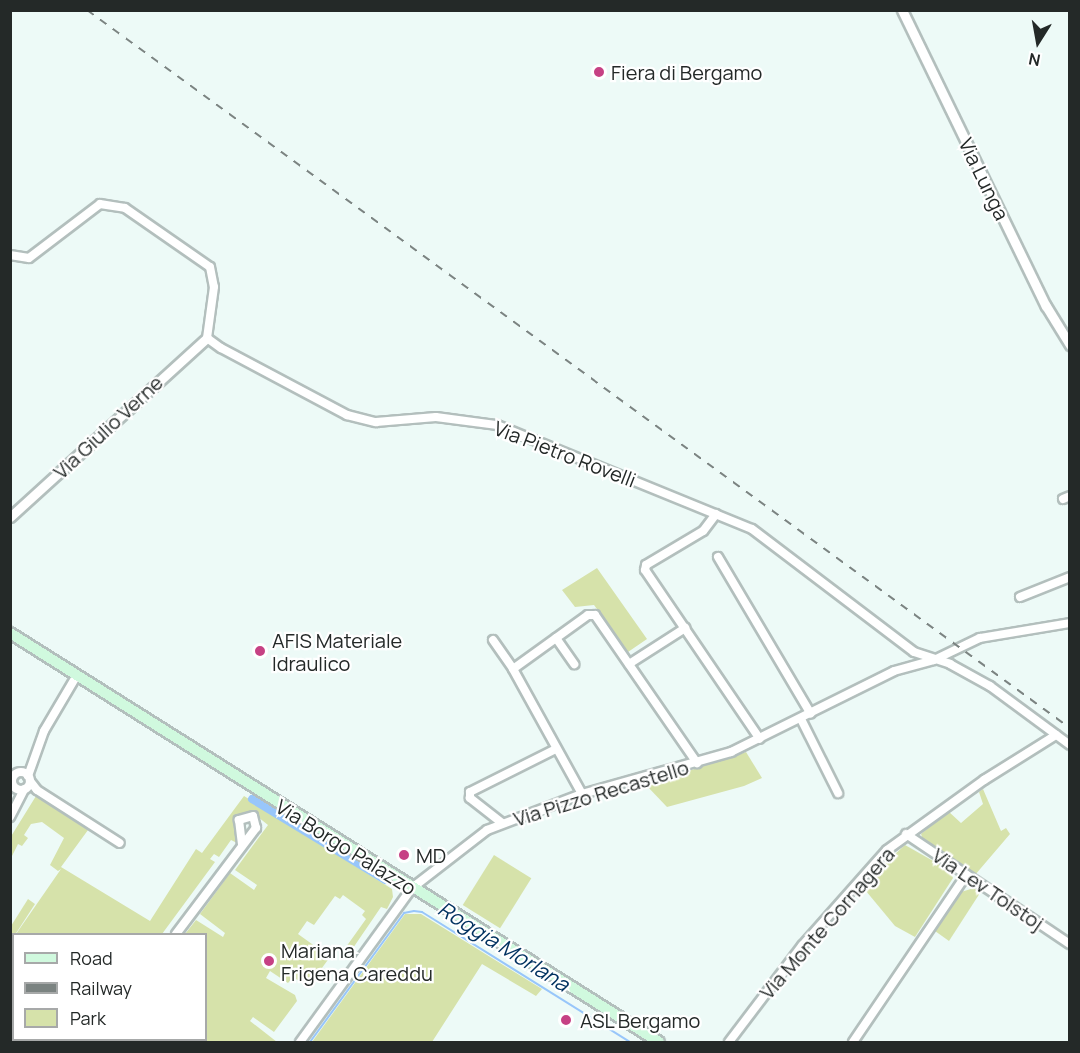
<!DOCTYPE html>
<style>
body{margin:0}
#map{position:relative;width:1080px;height:1053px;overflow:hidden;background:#edfaf7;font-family:Manrope,sans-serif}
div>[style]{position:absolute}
.green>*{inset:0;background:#d6e2aa;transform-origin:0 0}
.stream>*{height:2px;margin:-1px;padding:0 1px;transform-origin:1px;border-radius:1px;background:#98c6fa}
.canal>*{height:8px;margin:-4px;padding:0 4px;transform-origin:4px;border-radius:4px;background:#98c6fa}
.roads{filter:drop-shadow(2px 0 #b3bfbd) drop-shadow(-2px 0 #b3bfbd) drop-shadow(0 2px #b3bfbd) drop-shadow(0 -2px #b3bfbd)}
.minor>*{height:8px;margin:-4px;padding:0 4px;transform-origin:4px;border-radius:4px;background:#fff}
.minor>.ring{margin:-4px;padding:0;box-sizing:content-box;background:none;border:8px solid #fff;border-radius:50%}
.tertiary>*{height:9px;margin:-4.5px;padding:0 4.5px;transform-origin:4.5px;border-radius:4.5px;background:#fff}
.secondary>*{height:10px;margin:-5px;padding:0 5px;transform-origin:5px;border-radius:5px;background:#d0f9de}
.rail>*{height:2px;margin-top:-1px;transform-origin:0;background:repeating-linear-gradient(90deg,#7b8381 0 8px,transparent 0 16px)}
.dots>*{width:16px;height:16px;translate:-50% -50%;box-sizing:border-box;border:3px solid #fff;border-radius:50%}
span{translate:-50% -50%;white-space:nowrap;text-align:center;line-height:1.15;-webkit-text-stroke:4.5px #fff;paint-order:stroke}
.poi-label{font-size:20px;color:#242928}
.left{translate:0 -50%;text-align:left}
.street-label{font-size:20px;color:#242928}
.water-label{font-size:21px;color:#00315f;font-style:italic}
.frame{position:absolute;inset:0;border:12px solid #242928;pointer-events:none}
.legend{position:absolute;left:12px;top:933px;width:195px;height:108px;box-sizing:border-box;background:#fff;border:2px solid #a7a9a9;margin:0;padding:8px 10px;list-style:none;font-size:18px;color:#242928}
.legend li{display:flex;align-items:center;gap:12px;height:30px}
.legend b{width:30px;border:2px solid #a7a9a9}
.north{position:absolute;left:1008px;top:12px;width:60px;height:60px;-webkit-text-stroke:4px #fff;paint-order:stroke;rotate:191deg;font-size:16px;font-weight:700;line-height:24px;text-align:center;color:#242928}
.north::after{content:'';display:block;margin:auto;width:21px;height:27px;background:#242928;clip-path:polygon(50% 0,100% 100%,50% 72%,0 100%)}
</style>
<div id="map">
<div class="green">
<div style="clip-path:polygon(597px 568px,647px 639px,628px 652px,594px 605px,575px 607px,562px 590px)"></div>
<div style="clip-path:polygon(746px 752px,762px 778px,744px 786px,667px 807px,646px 785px)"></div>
<div style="clip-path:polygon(983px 789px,1001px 831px,1006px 828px,1010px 834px,975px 875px,924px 842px,921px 834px,948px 811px,961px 823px,983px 804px,979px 792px)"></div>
<div style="clip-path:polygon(36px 796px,88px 830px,61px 867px,150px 921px,196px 849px,202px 853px,244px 796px,392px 889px,393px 897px,387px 909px,381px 907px,351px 951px,346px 947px,366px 919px,362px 915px,365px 911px,343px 895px,340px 899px,335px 896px,314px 925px,307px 921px,298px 934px,330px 957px,308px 987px,293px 977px,288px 983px,270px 971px,266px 978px,295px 995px,297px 1001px,274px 1032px,253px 1017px,250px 1021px,277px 1042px,193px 1042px,192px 1040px,206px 1040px,206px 934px,185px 934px,196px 920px,223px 937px,225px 933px,200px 914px,230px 873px,254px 890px,257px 885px,235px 870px,268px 825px,253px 813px,241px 813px,235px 825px,239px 844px,231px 840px,219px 857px,214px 854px,210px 859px,215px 862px,162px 934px,16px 934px,61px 869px,58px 871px,50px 865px,64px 838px,42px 822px,31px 824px,24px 835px,28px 838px,22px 846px,18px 844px,11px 858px,10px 838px)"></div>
<div style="clip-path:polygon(905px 845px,951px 871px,953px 878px,915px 937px,895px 926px,861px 885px)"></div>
<div style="left:494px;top:855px;width:44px;height:59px;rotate:32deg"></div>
<div style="clip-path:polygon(974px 888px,980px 893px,949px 941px,935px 931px,961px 892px)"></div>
<div style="clip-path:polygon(28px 899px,35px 904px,11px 941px,11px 926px)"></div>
<div style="clip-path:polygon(405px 914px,421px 914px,542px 989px,536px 996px,482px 964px,432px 1042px,312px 1042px)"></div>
<div style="clip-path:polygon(13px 939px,14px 1040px,37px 1040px,35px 1042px,11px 1042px)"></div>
</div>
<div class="stream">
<div style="left:310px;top:1042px;width:160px;rotate:-53.9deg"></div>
<div style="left:404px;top:913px;width:10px;rotate:-11deg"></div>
<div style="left:414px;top:911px;width:8px;rotate:7deg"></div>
<div style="left:422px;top:912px;width:245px;rotate:32deg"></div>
</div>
<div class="canal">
<div style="left:252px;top:799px;width:156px;rotate:31.3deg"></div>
</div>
<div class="roads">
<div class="minor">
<div style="left:10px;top:255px;width:19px;rotate:9deg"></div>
<div style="left:29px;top:258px;width:89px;rotate:-37.3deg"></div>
<div style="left:100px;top:204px;width:25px;rotate:9deg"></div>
<div style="left:125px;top:208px;width:103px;rotate:34.8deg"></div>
<div style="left:210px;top:267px;width:20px;rotate:79deg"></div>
<div style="left:214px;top:287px;width:51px;rotate:97.8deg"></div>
<div style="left:207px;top:338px;width:17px;rotate:36deg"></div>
<div style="left:221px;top:348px;width:143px;rotate:28deg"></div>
<div style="left:347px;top:415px;width:30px;rotate:14deg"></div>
<div style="left:376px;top:422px;width:60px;rotate:-4.8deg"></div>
<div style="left:436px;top:417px;width:62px;rotate:7.5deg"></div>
<div style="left:497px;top:425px;width:275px;rotate:22.2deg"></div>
<div style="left:752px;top:529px;width:203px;rotate:37.2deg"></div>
<div style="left:914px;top:652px;width:38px;rotate:18deg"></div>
<div style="left:950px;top:664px;width:46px;rotate:28.8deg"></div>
<div style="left:990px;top:686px;width:99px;rotate:36.4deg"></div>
<div style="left:1063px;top:499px;width:8px;rotate:-23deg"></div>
<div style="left:716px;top:514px;width:21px;rotate:127deg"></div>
<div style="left:703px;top:531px;width:66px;rotate:149.2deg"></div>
<div style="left:646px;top:565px;width:5px;rotate:101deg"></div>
<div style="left:645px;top:570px;width:204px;rotate:55.8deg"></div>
<div style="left:718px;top:557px;width:182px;rotate:59.4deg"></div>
<div style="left:1020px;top:597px;width:54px;rotate:-21.8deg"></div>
<div style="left:556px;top:638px;width:32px;rotate:55deg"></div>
<div style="left:493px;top:640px;width:35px;rotate:55deg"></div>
<div style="left:513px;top:669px;width:143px;rotate:61.1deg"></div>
<div style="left:629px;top:664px;width:67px;rotate:-32.7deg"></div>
<div style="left:513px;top:669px;width:92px;rotate:-35.8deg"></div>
<div style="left:588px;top:615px;width:7px"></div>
<div style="left:595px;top:615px;width:180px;rotate:55.4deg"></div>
<div style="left:801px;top:719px;width:83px;rotate:63.4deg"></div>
<div class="ring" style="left:12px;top:772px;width:10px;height:10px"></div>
<div style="left:28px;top:776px;width:48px;rotate:-70.4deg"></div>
<div style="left:44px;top:731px;width:65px;rotate:-59.5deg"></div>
<div style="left:30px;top:781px;width:11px;rotate:52deg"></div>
<div style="left:37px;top:790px;width:98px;rotate:32.6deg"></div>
<div style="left:10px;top:817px;width:31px;rotate:-63deg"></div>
<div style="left:502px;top:823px;width:41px;rotate:-142deg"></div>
<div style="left:470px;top:798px;width:6px;rotate:-90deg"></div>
<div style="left:470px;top:792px;width:96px;rotate:-26.6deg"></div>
<div style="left:906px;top:834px;width:197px;rotate:33.9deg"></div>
<div style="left:176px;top:934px;width:133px;rotate:-53deg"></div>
<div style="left:256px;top:828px;width:12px;rotate:-104deg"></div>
<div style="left:253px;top:816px;width:15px;rotate:164deg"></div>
<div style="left:239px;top:820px;width:25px;rotate:83deg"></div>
<div style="left:172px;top:1040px;width:4px;rotate:27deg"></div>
<div style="left:42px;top:1042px;width:3px;rotate:-45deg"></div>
<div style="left:300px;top:1042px;width:190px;rotate:-54deg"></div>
<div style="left:412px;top:888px;width:95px;rotate:-37.7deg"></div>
<div style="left:487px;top:830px;width:102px;rotate:-20.8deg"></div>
<div style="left:582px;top:794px;width:155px;rotate:-15.7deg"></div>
<div style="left:731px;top:752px;width:182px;rotate:-26.4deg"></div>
<div style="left:894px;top:671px;width:41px;rotate:-15.4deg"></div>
<div style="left:934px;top:660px;width:51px;rotate:-25.6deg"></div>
<div style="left:980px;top:638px;width:91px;rotate:-9.5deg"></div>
<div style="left:729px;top:1042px;width:121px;rotate:-52.8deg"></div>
<div style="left:802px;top:946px;width:128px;rotate:-48.5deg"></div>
<div style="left:887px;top:850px;width:120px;rotate:-35.8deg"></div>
<div style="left:984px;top:780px;width:85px;rotate:-32deg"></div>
<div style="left:853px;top:1042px;width:202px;rotate:-55.9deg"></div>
</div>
<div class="tertiary">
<div style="left:902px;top:10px;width:329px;rotate:64.1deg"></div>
<div style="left:1046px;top:306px;width:46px;rotate:58.4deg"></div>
<div style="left:10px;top:517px;width:266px;rotate:-42.3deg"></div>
</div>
<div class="secondary">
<div style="left:10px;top:633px;width:767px;rotate:32.22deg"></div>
</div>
</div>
<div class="rail">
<div style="left:87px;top:10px;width:1217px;rotate:36.15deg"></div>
</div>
<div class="dots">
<div style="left:599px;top:72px;background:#c64184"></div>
<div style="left:260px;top:651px;background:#c64184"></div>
<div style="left:404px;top:855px;background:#c64184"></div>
<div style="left:269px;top:961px;background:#c64184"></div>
<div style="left:566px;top:1020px;background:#c64184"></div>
</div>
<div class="poi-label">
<span class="left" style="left:611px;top:72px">Fiera di Bergamo</span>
<span class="left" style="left:272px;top:652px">AFIS Materiale<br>Idraulico</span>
<span class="left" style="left:416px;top:855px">MD</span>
<span class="left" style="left:281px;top:962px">Mariana<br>Frigena Careddu</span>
<span class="left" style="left:580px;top:1020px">ASL Bergamo</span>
</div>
<div class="street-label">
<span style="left:984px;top:179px;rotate:64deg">Via Lunga</span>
<span style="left:108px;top:427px;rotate:-43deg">Via Giulio Verne</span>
<span style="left:565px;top:454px;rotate:21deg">Via Pietro Rovelli</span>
<span style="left:601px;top:793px;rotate:-17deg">Via Pizzo Recastello</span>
<span style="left:346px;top:847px;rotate:32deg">Via Borgo Palazzo</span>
<span style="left:988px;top:889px;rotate:34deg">Via Lev Tolstoj</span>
<span style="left:827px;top:923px;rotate:-49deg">Via Monte Cornagera</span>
</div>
<div class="water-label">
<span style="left:504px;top:946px;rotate:32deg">Roggia Morlana</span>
</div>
<div class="frame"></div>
<ul class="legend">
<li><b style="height:8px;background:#d0f9de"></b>Road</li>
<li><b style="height:8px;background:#7b8381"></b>Railway</li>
<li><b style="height:16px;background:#d6e2aa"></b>Park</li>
</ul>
<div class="north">N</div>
</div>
